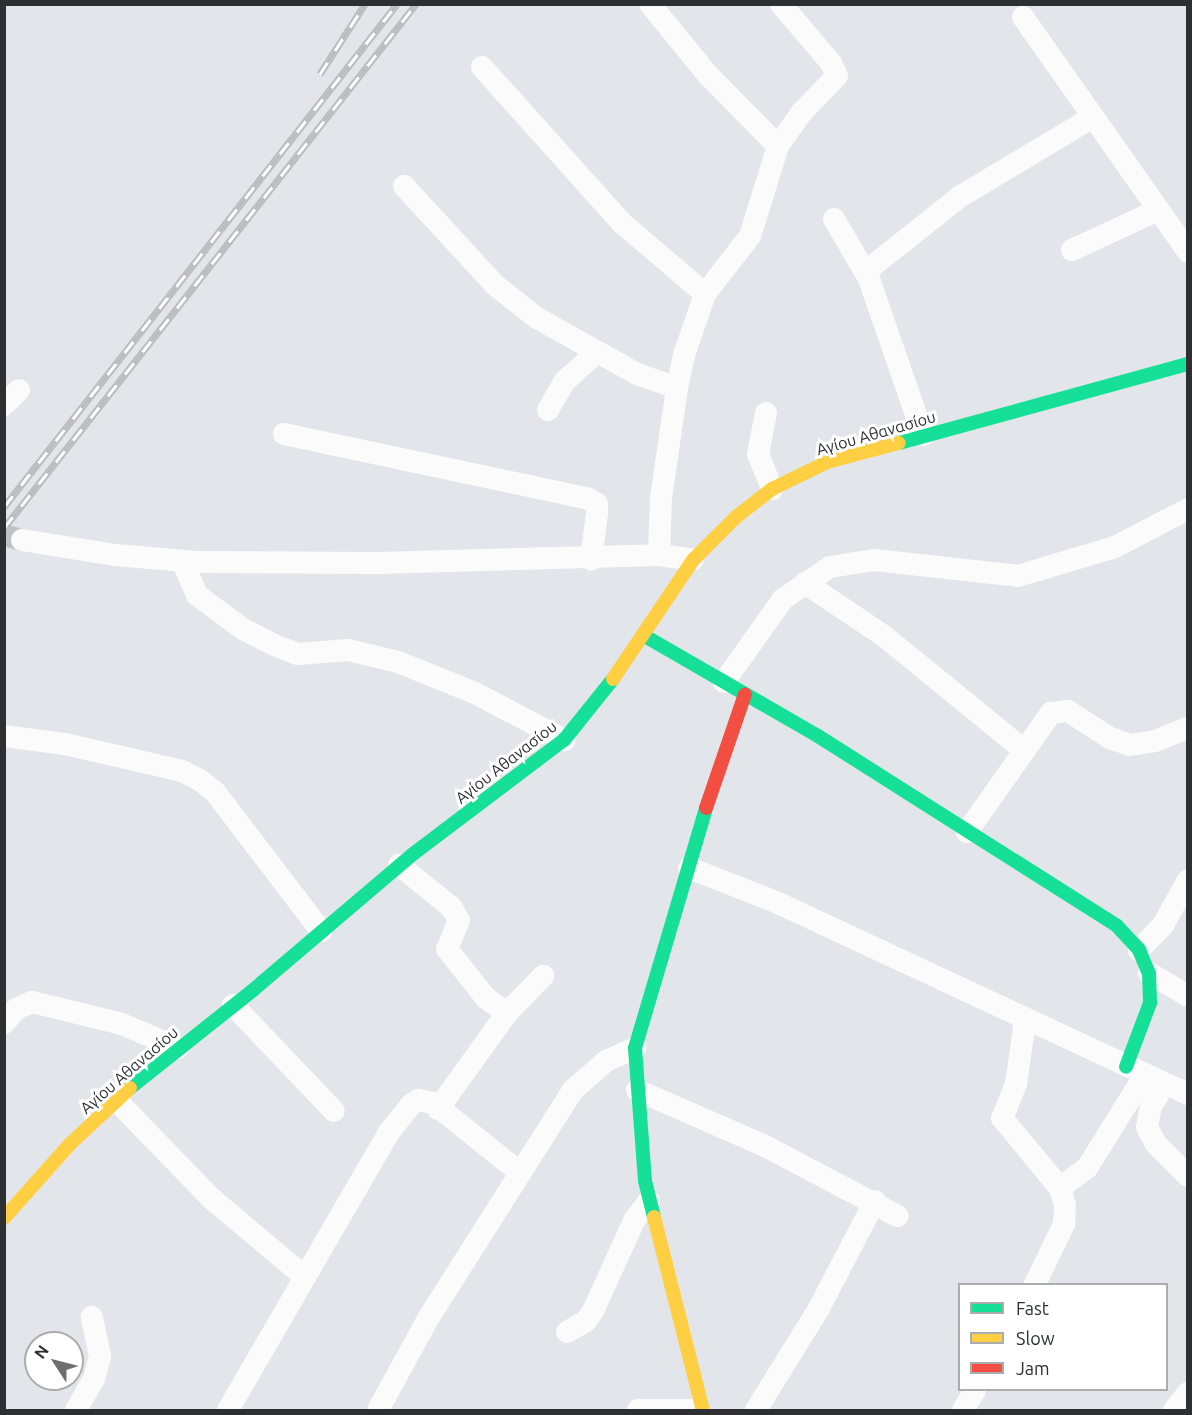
<!DOCTYPE html>
<meta charset="utf-8">
<style>
body{margin:0}
#map{position:relative;width:1192px;height:1415px;overflow:hidden;background:#e2e6ea;font-family:Ubuntu,sans-serif}
div>[style]{position:absolute}
.street-tunnel>*{height:22px;margin-top:-11px;transform-origin:0;background:repeating-linear-gradient(90deg,#bec1c5 0 22px,transparent 0 33px)}
.street>*{height:22px;margin:-11px;padding:0 11px;transform-origin:11px;border-radius:11px;background:#fbfbfc}
.fast>*{height:14px;margin:-7px;padding:0 7px;transform-origin:7px;border-radius:7px;background:#16e098}
.slow>*{height:14px;margin:-7px;padding:0 7px;transform-origin:7px;border-radius:7px;background:#ffcf43}
.jam>*{height:14px;margin:-7px;padding:0 7px;transform-origin:7px;border-radius:7px;background:#f24e42}
.rail>*{height:7px;margin-top:-3.5px;transform-origin:0;background:repeating-linear-gradient(90deg,#fff 0 14px,#bbbcbd 0 28px);box-sizing:border-box;border-block:2px solid #bbbcbd}
span{translate:-50% -50%;white-space:nowrap;text-align:center;line-height:1.15;-webkit-text-stroke:6px #fff;paint-order:stroke}
.street-label{font-size:16px;color:#2d2f32}
.frame{position:absolute;inset:0;border:6px solid #2d2f32;pointer-events:none}
.legend{position:absolute;left:958px;top:1283px;width:210px;height:108px;box-sizing:border-box;background:#fff;border:2px solid #abacad;margin:0;padding:8px 10px;list-style:none;font-size:18px;color:#2d2f32}
.legend li{display:flex;align-items:center;gap:12px;height:30px}
.legend b{width:30px;border:2px solid #abacad}
.north{position:absolute;left:24px;top:1331px;width:60px;height:60px;box-sizing:border-box;background:#fff;border:2px solid #abacad;border-radius:50%;rotate:306deg;font-size:16px;font-weight:700;line-height:24px;text-align:center;color:#2d2f32}
.north::after{content:'';display:block;margin:auto;width:21px;height:27px;background:#6c6f72;clip-path:polygon(50% 0,100% 100%,50% 72%,0 100%)}
</style>
<div id="map">
<div class="street-tunnel">
<div style="left:4px;top:535px;width:19px;rotate:16deg"></div>
</div>
<div class="street">
<div style="left:650px;top:4px;width:92px;rotate:50.8deg"></div>
<div style="left:708px;top:75px;width:100px;rotate:45.4deg"></div>
<div style="left:1023px;top:17px;width:287px;rotate:54.9deg"></div>
<div style="left:482px;top:67px;width:210px;rotate:48.1deg"></div>
<div style="left:622px;top:223px;width:109px;rotate:40.5deg"></div>
<div style="left:404px;top:186px;width:134px;rotate:47.4deg"></div>
<div style="left:495px;top:285px;width:53px;rotate:38.2deg"></div>
<div style="left:537px;top:318px;width:115px;rotate:29.2deg"></div>
<div style="left:637px;top:374px;width:42px;rotate:19.3deg"></div>
<div style="left:834px;top:219px;width:69px;rotate:59.7deg"></div>
<div style="left:869px;top:279px;width:165px;rotate:70.9deg"></div>
<div style="left:1072px;top:250px;width:95px;rotate:-24.9deg"></div>
<div style="left:865px;top:272px;width:122px;rotate:-38.4deg"></div>
<div style="left:961px;top:196px;width:154px;rotate:-30.9deg"></div>
<div style="left:4px;top:405px;width:21px;rotate:-45deg"></div>
<div style="left:548px;top:410px;width:34px;rotate:-60deg"></div>
<div style="left:565px;top:381px;width:43px;rotate:-42.2deg"></div>
<div style="left:766px;top:413px;width:42px;rotate:101deg"></div>
<div style="left:758px;top:454px;width:38px;rotate:68deg"></div>
<div style="left:284px;top:434px;width:312px;rotate:12deg"></div>
<div style="left:589px;top:499px;width:9px;rotate:32deg"></div>
<div style="left:597px;top:504px;width:9px;rotate:90deg"></div>
<div style="left:597px;top:513px;width:47px;rotate:97.3deg"></div>
<div style="left:22px;top:540px;width:95px;rotate:9.1deg"></div>
<div style="left:116px;top:555px;width:80px;rotate:5deg"></div>
<div style="left:196px;top:562px;width:181px;rotate:0.3deg"></div>
<div style="left:377px;top:563px;width:282px;rotate:-1.6deg"></div>
<div style="left:659px;top:555px;width:34px;rotate:8deg"></div>
<div style="left:659px;top:555px;width:57px;rotate:-88deg"></div>
<div style="left:661px;top:498px;width:111px;rotate:-81.7deg"></div>
<div style="left:677px;top:388px;width:34px;rotate:-78deg"></div>
<div style="left:684px;top:355px;width:65px;rotate:-71deg"></div>
<div style="left:705px;top:294px;width:73px;rotate:-52.2deg"></div>
<div style="left:750px;top:236px;width:94px;rotate:-72.7deg"></div>
<div style="left:778px;top:146px;width:42px;rotate:-54.8deg"></div>
<div style="left:802px;top:112px;width:50px;rotate:-45.8deg"></div>
<div style="left:837px;top:76px;width:14px;rotate:-115deg"></div>
<div style="left:831px;top:63px;width:77px;rotate:-130.3deg"></div>
<div style="left:182px;top:561px;width:37px;rotate:66deg"></div>
<div style="left:197px;top:595px;width:57px;rotate:36.5deg"></div>
<div style="left:243px;top:629px;width:38px;rotate:27deg"></div>
<div style="left:277px;top:646px;width:22px;rotate:21deg"></div>
<div style="left:298px;top:654px;width:50px;rotate:-4.6deg"></div>
<div style="left:348px;top:650px;width:51px;rotate:13.5deg"></div>
<div style="left:398px;top:662px;width:83px;rotate:21.9deg"></div>
<div style="left:475px;top:693px;width:101px;rotate:27.8deg"></div>
<div style="left:805px;top:583px;width:95px;rotate:33.9deg"></div>
<div style="left:884px;top:636px;width:181px;rotate:39.2deg"></div>
<div style="left:724px;top:682px;width:102px;rotate:-54.6deg"></div>
<div style="left:783px;top:599px;width:57px;rotate:-34.2deg"></div>
<div style="left:830px;top:567px;width:45px;rotate:-9deg"></div>
<div style="left:874px;top:560px;width:145px;rotate:6.3deg"></div>
<div style="left:1018px;top:576px;width:101px;rotate:-16.6deg"></div>
<div style="left:1115px;top:547px;width:82px;rotate:-27.5deg"></div>
<div style="left:4px;top:736px;width:62px;rotate:7.5deg"></div>
<div style="left:65px;top:744px;width:120px;rotate:13deg"></div>
<div style="left:182px;top:771px;width:20px;rotate:27deg"></div>
<div style="left:200px;top:780px;width:19px;rotate:39deg"></div>
<div style="left:215px;top:792px;width:175px;rotate:52.7deg"></div>
<div style="left:967px;top:832px;width:146px;rotate:-54.8deg"></div>
<div style="left:1051px;top:713px;width:17px;rotate:-7deg"></div>
<div style="left:1068px;top:711px;width:50px;rotate:32.7deg"></div>
<div style="left:1110px;top:738px;width:21px;rotate:19deg"></div>
<div style="left:1130px;top:745px;width:25px;rotate:-9deg"></div>
<div style="left:1155px;top:741px;width:35px;rotate:-22deg"></div>
<div style="left:399px;top:865px;width:67px;rotate:38.9deg"></div>
<div style="left:451px;top:907px;width:15px;rotate:58deg"></div>
<div style="left:459px;top:920px;width:31px;rotate:112deg"></div>
<div style="left:447px;top:949px;width:63px;rotate:51.5deg"></div>
<div style="left:486px;top:998px;width:26px;rotate:36deg"></div>
<div style="left:689px;top:868px;width:93px;rotate:21.3deg"></div>
<div style="left:776px;top:902px;width:455px;rotate:25deg"></div>
<div style="left:1139px;top:950px;width:35px;rotate:-46deg"></div>
<div style="left:1163px;top:925px;width:51px;rotate:-60.9deg"></div>
<div style="left:1149px;top:973px;width:45px;rotate:30.5deg"></div>
<div style="left:233px;top:1005px;width:146px;rotate:46.4deg"></div>
<div style="left:1025px;top:1021px;width:64px;rotate:98.1deg"></div>
<div style="left:1016px;top:1084px;width:37px;rotate:112deg"></div>
<div style="left:1002px;top:1118px;width:91px;rotate:50.4deg"></div>
<div style="left:1060px;top:1188px;width:18px;rotate:74deg"></div>
<div style="left:1065px;top:1205px;width:19px;rotate:93deg"></div>
<div style="left:1064px;top:1224px;width:67px;rotate:115.8deg"></div>
<div style="left:4px;top:1023px;width:18px;rotate:-49deg"></div>
<div style="left:16px;top:1009px;width:17px;rotate:-24deg"></div>
<div style="left:32px;top:1002px;width:93px;rotate:13.7deg"></div>
<div style="left:122px;top:1024px;width:61px;rotate:23.2deg"></div>
<div style="left:1165px;top:1084px;width:26px;rotate:122deg"></div>
<div style="left:1151px;top:1106px;width:21px;rotate:101deg"></div>
<div style="left:1147px;top:1127px;width:19px;rotate:62deg"></div>
<div style="left:1156px;top:1144px;width:45px;rotate:45deg"></div>
<div style="left:637px;top:1090px;width:140px;rotate:23.6deg"></div>
<div style="left:765px;top:1146px;width:150px;rotate:27.8deg"></div>
<div style="left:116px;top:1100px;width:138px;rotate:45.9deg"></div>
<div style="left:212px;top:1199px;width:121px;rotate:40deg"></div>
<div style="left:438px;top:1109px;width:118px;rotate:-54.3deg"></div>
<div style="left:507px;top:1013px;width:52px;rotate:-45.8deg"></div>
<div style="left:1060px;top:1188px;width:34px;rotate:-37deg"></div>
<div style="left:1087px;top:1168px;width:110px;rotate:-58.1deg"></div>
<div style="left:567px;top:1332px;width:22px;rotate:-30deg"></div>
<div style="left:586px;top:1321px;width:12px;rotate:-55deg"></div>
<div style="left:593px;top:1311px;width:101px;rotate:-65.5deg"></div>
<div style="left:635px;top:1219px;width:23px;rotate:-52deg"></div>
<div style="left:76px;top:1410px;width:36px;rotate:-60deg"></div>
<div style="left:94px;top:1379px;width:24px;rotate:-75deg"></div>
<div style="left:100px;top:1356px;width:40px;rotate:-102deg"></div>
<div style="left:228px;top:1410px;width:321px;rotate:-59.9deg"></div>
<div style="left:389px;top:1132px;width:35px;rotate:-51deg"></div>
<div style="left:411px;top:1105px;width:9px;rotate:-36deg"></div>
<div style="left:418px;top:1100px;width:15px;rotate:11deg"></div>
<div style="left:433px;top:1103px;width:110px;rotate:38.7deg"></div>
<div style="left:378px;top:1410px;width:106px;rotate:-61.3deg"></div>
<div style="left:429px;top:1317px;width:269px;rotate:-57.6deg"></div>
<div style="left:573px;top:1090px;width:44px;rotate:-41.3deg"></div>
<div style="left:606px;top:1061px;width:32px;rotate:-24deg"></div>
<div style="left:638px;top:1410px;width:58px"></div>
<div style="left:756px;top:1410px;width:118px;rotate:-58.2deg"></div>
<div style="left:818px;top:1310px;width:123px;rotate:-62.4deg"></div>
<div style="left:963px;top:1410px;width:23px;rotate:-59deg"></div>
<div style="left:1174px;top:1410px;width:22px;rotate:-51deg"></div>
</div>
<div class="fast">
<div style="left:899px;top:443px;width:300px;rotate:-15.3deg"></div>
<div style="left:643px;top:635px;width:202px;rotate:30deg"></div>
<div style="left:818px;top:736px;width:354px;rotate:32.4deg"></div>
<div style="left:1117px;top:926px;width:33px;rotate:47deg"></div>
<div style="left:1139px;top:950px;width:25px;rotate:67deg"></div>
<div style="left:1149px;top:973px;width:30px;rotate:88deg"></div>
<div style="left:1150px;top:1003px;width:68px;rotate:110.6deg"></div>
<div style="left:130px;top:1088px;width:156px;rotate:-38.5deg"></div>
<div style="left:252px;top:991px;width:211px;rotate:-40.4deg"></div>
<div style="left:413px;top:854px;width:189px;rotate:-37.1deg"></div>
<div style="left:564px;top:740px;width:78px;rotate:-51.2deg"></div>
<div style="left:654px;top:1217px;width:37px;rotate:-104deg"></div>
<div style="left:645px;top:1181px;width:133px;rotate:-94.3deg"></div>
<div style="left:635px;top:1048px;width:250px;rotate:-73.5deg"></div>
</div>
<div class="slow">
<div style="left:613px;top:679px;width:143px;rotate:-56.1deg"></div>
<div style="left:693px;top:560px;width:61px;rotate:-45deg"></div>
<div style="left:736px;top:517px;width:46px;rotate:-37.9deg"></div>
<div style="left:772px;top:489px;width:61px;rotate:-26.1deg"></div>
<div style="left:827px;top:462px;width:74px;rotate:-14.8deg"></div>
<div style="left:654px;top:1217px;width:199px;rotate:75.8deg"></div>
<div style="left:4px;top:1218px;width:99px;rotate:-48.3deg"></div>
<div style="left:70px;top:1144px;width:82px;rotate:-43deg"></div>
</div>
<div class="jam">
<div style="left:706px;top:808px;width:120px;rotate:-71.1deg"></div>
</div>
<div class="rail">
<div style="left:320px;top:74px;width:83px;rotate:-57.3deg"></div>
<div style="left:4px;top:507px;width:638px;rotate:-52deg"></div>
<div style="left:4px;top:528px;width:667px;rotate:-51.82deg"></div>
</div>
<div class="street-label">
<span style="left:876px;top:433px;rotate:-16deg">Αγίου Αθανασίου</span>
<span style="left:506px;top:762px;rotate:-38deg">Αγίου Αθανασίου</span>
<span style="left:129px;top:1070px;rotate:-41deg">Αγίου Αθανασίου</span>
</div>
<div class="frame"></div>
<ul class="legend">
<li><b style="height:8px;background:#16e098"></b>Fast</li>
<li><b style="height:8px;background:#ffcf43"></b>Slow</li>
<li><b style="height:8px;background:#f24e42"></b>Jam</li>
</ul>
<div class="north">N</div>
</div>
